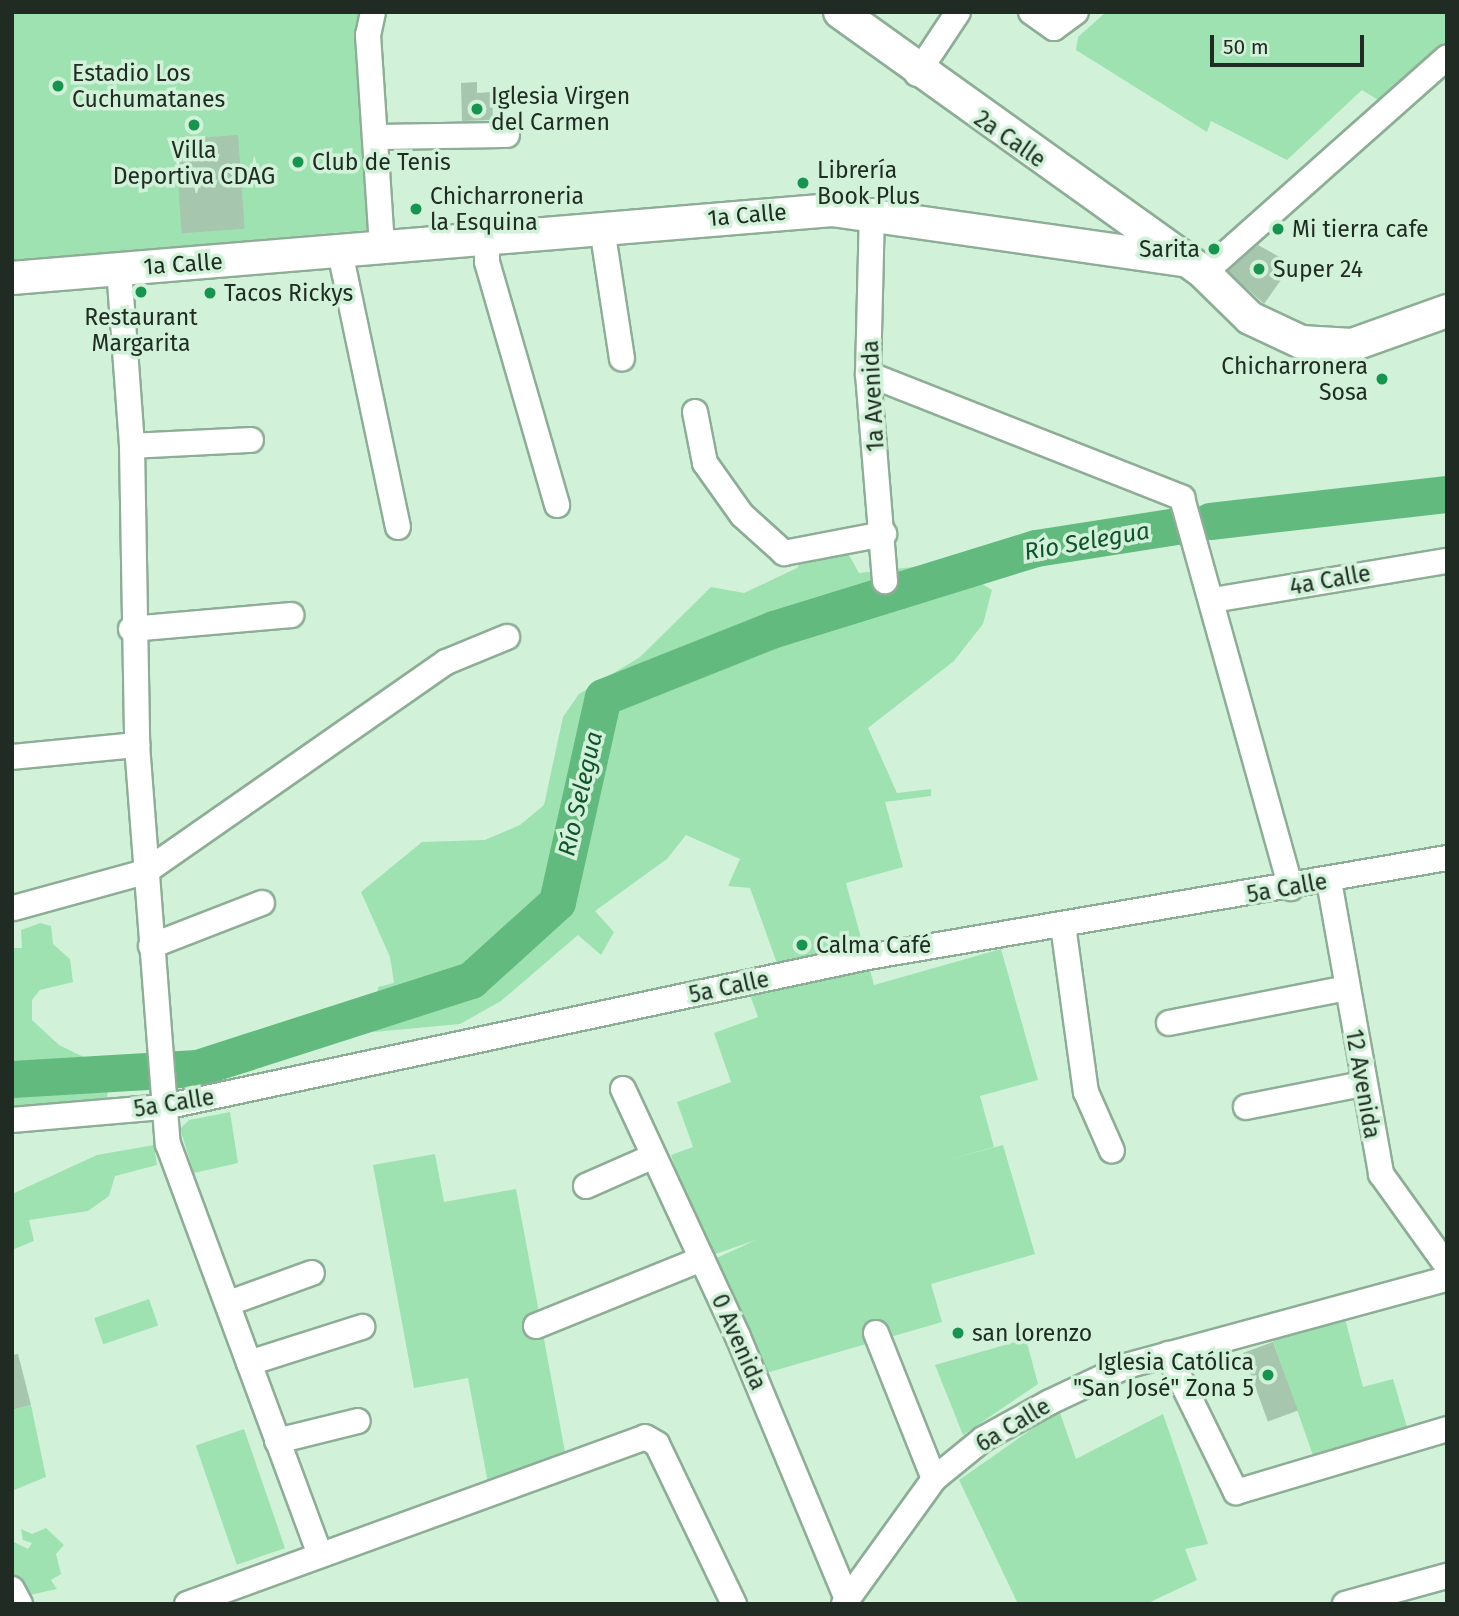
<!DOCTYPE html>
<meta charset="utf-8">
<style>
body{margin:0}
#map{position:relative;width:1459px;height:1616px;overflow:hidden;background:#d1f2d9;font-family:"Fira Sans",sans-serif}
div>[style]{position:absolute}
.green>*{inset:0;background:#9fe2b2;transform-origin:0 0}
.river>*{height:37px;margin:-18.5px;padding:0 18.5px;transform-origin:18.5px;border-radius:18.5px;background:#62ba7f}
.building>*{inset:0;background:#a6c6ae;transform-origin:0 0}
.roads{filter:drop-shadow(2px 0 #8ead96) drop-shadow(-2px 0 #8ead96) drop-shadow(0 2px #8ead96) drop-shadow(0 -2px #8ead96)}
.minor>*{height:24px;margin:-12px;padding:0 12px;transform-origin:12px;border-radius:12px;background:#fff}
.major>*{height:32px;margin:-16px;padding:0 16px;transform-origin:16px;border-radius:16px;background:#fff}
.dots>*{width:19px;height:19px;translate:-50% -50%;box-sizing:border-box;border:4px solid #d1f2d9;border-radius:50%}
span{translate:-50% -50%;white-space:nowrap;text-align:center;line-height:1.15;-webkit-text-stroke:7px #d1f2d9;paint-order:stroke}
.poi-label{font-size:23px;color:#202c23}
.left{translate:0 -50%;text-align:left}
.right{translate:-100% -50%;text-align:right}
.street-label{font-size:23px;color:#202c23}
.water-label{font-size:24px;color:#10522c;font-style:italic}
.frame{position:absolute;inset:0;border:14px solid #202c23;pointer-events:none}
.scale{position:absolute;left:1210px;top:35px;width:154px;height:32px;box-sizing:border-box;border:4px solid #202c23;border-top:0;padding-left:9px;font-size:21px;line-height:24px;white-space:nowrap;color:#202c23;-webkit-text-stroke:5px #d1f2d9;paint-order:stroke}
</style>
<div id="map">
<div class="green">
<div style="clip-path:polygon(12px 12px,371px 12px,389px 228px,12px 261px)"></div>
<div style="clip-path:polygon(1106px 12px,1447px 12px,1447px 54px,1391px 108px,1362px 90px,1287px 160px,1211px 121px,1207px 132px,1076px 50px,1078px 37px)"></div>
<div style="clip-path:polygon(811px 545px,849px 555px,859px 573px,948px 563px,992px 590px,983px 624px,954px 661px,868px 728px,897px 793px,931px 789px,931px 796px,885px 802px,903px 867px,846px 883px,874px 985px,1001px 949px,1038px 1080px,980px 1096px,994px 1147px,944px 1161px,1003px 1145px,1035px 1254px,931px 1284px,942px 1322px,759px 1375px,710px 1261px,756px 1240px,707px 1257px,671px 1155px,693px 1147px,677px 1102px,731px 1082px,714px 1033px,758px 1017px,745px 981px,779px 969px,750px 888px,728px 886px,740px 859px,686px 835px,667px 859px,595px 911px,614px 932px,601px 955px,578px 935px,501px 1001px,460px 1024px,374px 1032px,378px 987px,394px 983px,390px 957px,361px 892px,422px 842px,485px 840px,520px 825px,544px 805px,563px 717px,579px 694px,640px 657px,711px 587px,744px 593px,797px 568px)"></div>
<div style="clip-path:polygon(40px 923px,51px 926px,53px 944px,70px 959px,73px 982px,40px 990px,32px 1000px,32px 1020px,59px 1045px,100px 1065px,108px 1090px,107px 1099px,87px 1106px,12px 1112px,12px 948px,22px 948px,21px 930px)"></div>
<div style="clip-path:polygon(230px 1112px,238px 1163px,194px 1173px,180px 1129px,189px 1120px)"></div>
<div style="clip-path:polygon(154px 1145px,157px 1165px,115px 1176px,109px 1196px,88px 1211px,29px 1220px,34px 1241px,12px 1250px,12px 1194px,97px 1155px)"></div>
<div style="clip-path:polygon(435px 1154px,444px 1202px,516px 1189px,568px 1468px,488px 1483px,468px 1378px,414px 1388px,373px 1165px)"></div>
<div style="left:149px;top:1299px;width:28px;height:58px;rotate:71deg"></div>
<div style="clip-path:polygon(1343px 1311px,1363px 1387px,1393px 1379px,1409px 1434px,1316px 1464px,1269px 1330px)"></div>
<div style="clip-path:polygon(1026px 1339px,1038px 1384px,963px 1435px,935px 1365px)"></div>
<div style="clip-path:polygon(31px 1405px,46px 1477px,14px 1490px,12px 1410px)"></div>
<div style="clip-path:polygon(1059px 1410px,1076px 1459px,1163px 1414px,1208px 1544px,1185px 1549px,1197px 1580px,1146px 1604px,1018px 1604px,959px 1480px)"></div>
<div style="left:244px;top:1429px;width:126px;height:51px;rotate:71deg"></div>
<div style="clip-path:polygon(46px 1528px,64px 1545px,56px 1554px,61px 1574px,51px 1580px,57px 1589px,25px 1596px,12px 1574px,12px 1541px,28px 1549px,32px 1543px,23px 1540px,21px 1529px,32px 1534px)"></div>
</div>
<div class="river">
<div style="left:1210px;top:521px;width:239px;rotate:-6.5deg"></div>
<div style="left:12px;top:1079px;width:185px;rotate:-3.4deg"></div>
<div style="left:197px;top:1068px;width:288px;rotate:-17.8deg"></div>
<div style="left:471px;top:980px;width:116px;rotate:-42.2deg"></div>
<div style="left:557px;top:902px;width:210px;rotate:-77.4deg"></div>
<div style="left:603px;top:697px;width:184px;rotate:-21.7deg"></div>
<div style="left:774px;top:629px;width:274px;rotate:-17.2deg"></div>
<div style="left:1036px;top:548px;width:142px;rotate:-8.9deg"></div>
</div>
<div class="building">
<div style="clip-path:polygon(477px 82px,477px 93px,492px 92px,493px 120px,462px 121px,461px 83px)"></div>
<div style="left:238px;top:135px;width:94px;height:63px;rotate:86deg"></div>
<div style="clip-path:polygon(1258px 245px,1292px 264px,1264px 304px,1228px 271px)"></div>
<div style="left:1273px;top:1342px;width:73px;height:32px;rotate:70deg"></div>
<div style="clip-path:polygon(18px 1354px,31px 1405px,12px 1410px,12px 1355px)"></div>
</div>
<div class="roads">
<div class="minor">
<div style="left:373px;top:12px;width:24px;rotate:102deg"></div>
<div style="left:368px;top:35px;width:213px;rotate:86.2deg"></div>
<div style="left:1031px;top:12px;width:28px;rotate:35deg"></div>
<div style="left:1054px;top:28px;width:27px;rotate:-36deg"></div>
<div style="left:917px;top:74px;width:74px;rotate:-56.5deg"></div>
<div style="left:375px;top:137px;width:132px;rotate:-0.9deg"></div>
<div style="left:872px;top:211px;width:163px;rotate:91.4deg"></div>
<div style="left:868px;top:374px;width:208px;rotate:85.3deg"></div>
<div style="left:602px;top:228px;width:132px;rotate:81.3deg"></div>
<div style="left:487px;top:239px;width:23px;rotate:90deg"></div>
<div style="left:487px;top:262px;width:253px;rotate:73.9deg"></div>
<div style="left:340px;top:252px;width:281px;rotate:78.1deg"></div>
<div style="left:119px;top:268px;width:178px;rotate:85.8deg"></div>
<div style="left:132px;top:446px;width:299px;rotate:89deg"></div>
<div style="left:137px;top:745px;width:400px;rotate:85.6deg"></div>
<div style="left:168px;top:1144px;width:436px;rotate:69.7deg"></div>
<div style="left:1204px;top:273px;width:325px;rotate:-41.6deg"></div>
<div style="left:868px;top:374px;width:338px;rotate:21.5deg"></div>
<div style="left:1182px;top:498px;width:405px;rotate:74.4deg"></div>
<div style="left:695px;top:412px;width:52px;rotate:78.9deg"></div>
<div style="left:705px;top:463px;width:64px;rotate:54.6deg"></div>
<div style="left:742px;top:515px;width:57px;rotate:42.1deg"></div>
<div style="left:784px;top:553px;width:102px;rotate:-10.8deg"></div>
<div style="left:132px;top:446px;width:119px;rotate:-2.9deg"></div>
<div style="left:1213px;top:600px;width:237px;rotate:-9.5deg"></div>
<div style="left:131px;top:629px;width:161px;rotate:-5deg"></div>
<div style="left:12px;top:757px;width:126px;rotate:-5.5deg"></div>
<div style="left:1329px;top:881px;width:298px;rotate:79.9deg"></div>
<div style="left:1381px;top:1174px;width:113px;rotate:54.3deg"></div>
<div style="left:14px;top:908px;width:136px;rotate:-15.4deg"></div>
<div style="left:145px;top:872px;width:367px;rotate:-34.9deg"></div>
<div style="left:446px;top:662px;width:66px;rotate:-22.3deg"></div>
<div style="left:1063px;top:925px;width:169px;rotate:82.2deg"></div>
<div style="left:1086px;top:1092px;width:64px;rotate:66.2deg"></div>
<div style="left:151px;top:946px;width:119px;rotate:-21.2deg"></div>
<div style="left:1169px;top:1023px;width:181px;rotate:-11.1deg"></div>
<div style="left:623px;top:1089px;width:273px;rotate:65.1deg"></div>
<div style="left:738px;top:1337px;width:284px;rotate:67.4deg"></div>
<div style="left:1246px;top:1107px;width:118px;rotate:-11.2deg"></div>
<div style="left:12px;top:1120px;width:153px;rotate:-4.9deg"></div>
<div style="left:164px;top:1107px;width:720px;rotate:-12.03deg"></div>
<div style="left:868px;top:957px;width:587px;rotate:-9.7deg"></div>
<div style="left:586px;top:1186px;width:74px;rotate:-23.8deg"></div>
<div style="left:229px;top:1303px;width:88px;rotate:-19.9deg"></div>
<div style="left:536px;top:1326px;width:179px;rotate:-22deg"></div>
<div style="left:876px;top:1333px;width:157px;rotate:68.3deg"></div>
<div style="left:1168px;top:1354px;width:154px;rotate:63.8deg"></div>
<div style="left:1236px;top:1492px;width:220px;rotate:-16.6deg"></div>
<div style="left:249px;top:1363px;width:119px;rotate:-17.7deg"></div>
<div style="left:277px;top:1441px;width:83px;rotate:-13.9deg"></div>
<div style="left:12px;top:1589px;width:17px;rotate:62deg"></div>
<div style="left:187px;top:1604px;width:487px;rotate:-20deg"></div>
<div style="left:645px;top:1437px;width:14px;rotate:30deg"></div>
<div style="left:657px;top:1444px;width:178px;rotate:64.3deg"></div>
<div style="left:844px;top:1604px;width:154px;rotate:-54.2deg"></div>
<div style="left:934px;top:1479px;width:63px;rotate:-39.2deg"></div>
<div style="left:983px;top:1439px;width:77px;rotate:-28.9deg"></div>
<div style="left:1050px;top:1402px;width:84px;rotate:-25.3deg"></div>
<div style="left:1126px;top:1366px;width:333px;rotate:-15.2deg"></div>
<div style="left:1345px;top:1604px;width:106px;rotate:-15.4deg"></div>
</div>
<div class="major">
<div style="left:840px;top:12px;width:448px;rotate:35.6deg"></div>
<div style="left:1204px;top:273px;width:64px;rotate:44.4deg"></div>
<div style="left:1250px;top:318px;width:56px;rotate:25.2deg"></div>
<div style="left:1301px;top:342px;width:51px;rotate:3.4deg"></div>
<div style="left:1352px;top:345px;width:101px;rotate:-19.7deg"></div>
<div style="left:12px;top:278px;width:823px;rotate:-4.74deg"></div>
<div style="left:832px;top:210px;width:357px;rotate:8.1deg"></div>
</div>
</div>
<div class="dots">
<div style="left:58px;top:86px;background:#189450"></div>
<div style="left:477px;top:109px;background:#189450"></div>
<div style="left:194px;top:125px;background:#189450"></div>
<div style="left:298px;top:162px;background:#189450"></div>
<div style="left:803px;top:183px;background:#189450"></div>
<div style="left:416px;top:209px;background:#189450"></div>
<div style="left:1278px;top:229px;background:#189450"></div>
<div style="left:1214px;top:249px;background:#189450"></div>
<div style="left:1259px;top:269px;background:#189450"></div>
<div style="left:141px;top:292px;background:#189450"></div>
<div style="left:210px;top:293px;background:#189450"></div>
<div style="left:1382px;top:379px;background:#189450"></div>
<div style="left:802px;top:945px;background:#189450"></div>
<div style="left:958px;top:1333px;background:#189450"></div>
<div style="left:1268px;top:1375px;background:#189450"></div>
</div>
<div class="poi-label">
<span class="left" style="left:72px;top:86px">Estadio Los<br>Cuchumatanes</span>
<span class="left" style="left:491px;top:109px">Iglesia Virgen<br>del Carmen</span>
<span style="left:194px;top:163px">Villa<br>Deportiva CDAG</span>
<span class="left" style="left:312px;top:162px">Club de Tenis</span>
<span class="left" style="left:817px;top:183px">Librería<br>Book Plus</span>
<span class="left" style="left:430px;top:209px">Chicharroneria<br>la Esquina</span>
<span class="left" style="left:1292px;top:229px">Mi tierra cafe</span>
<span class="right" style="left:1200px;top:249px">Sarita</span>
<span class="left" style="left:1273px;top:269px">Super 24</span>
<span class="left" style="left:224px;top:293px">Tacos Rickys</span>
<span style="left:141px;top:330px">Restaurant<br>Margarita</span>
<span class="right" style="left:1368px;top:379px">Chicharronera<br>Sosa</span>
<span class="left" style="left:816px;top:945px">Calma Café</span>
<span class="left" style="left:972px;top:1333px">san lorenzo</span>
<span class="right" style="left:1254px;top:1375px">Iglesia Católica<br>"San José" Zona 5</span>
</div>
<div class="street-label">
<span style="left:1010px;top:139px;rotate:35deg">2a Calle</span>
<span style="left:747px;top:215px;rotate:-5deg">1a Calle</span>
<span style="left:183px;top:264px;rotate:-4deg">1a Calle</span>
<span style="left:873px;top:396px;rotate:-93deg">1a Avenida</span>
<span style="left:1330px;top:580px;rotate:-10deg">4a Calle</span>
<span style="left:1287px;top:888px;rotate:-10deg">5a Calle</span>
<span style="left:729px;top:987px;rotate:-12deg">5a Calle</span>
<span style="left:1363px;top:1084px;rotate:80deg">12 Avenida</span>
<span style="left:174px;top:1103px;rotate:-9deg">5a Calle</span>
<span style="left:739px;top:1342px;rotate:66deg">0 Avenida</span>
<span style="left:1013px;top:1425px;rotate:-31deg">6a Calle</span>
</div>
<div class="water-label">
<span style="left:1087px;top:542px;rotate:-10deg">Río Selegua</span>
<span style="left:581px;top:794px;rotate:-77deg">Río Selegua</span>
</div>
<div class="frame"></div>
<div class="scale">50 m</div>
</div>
